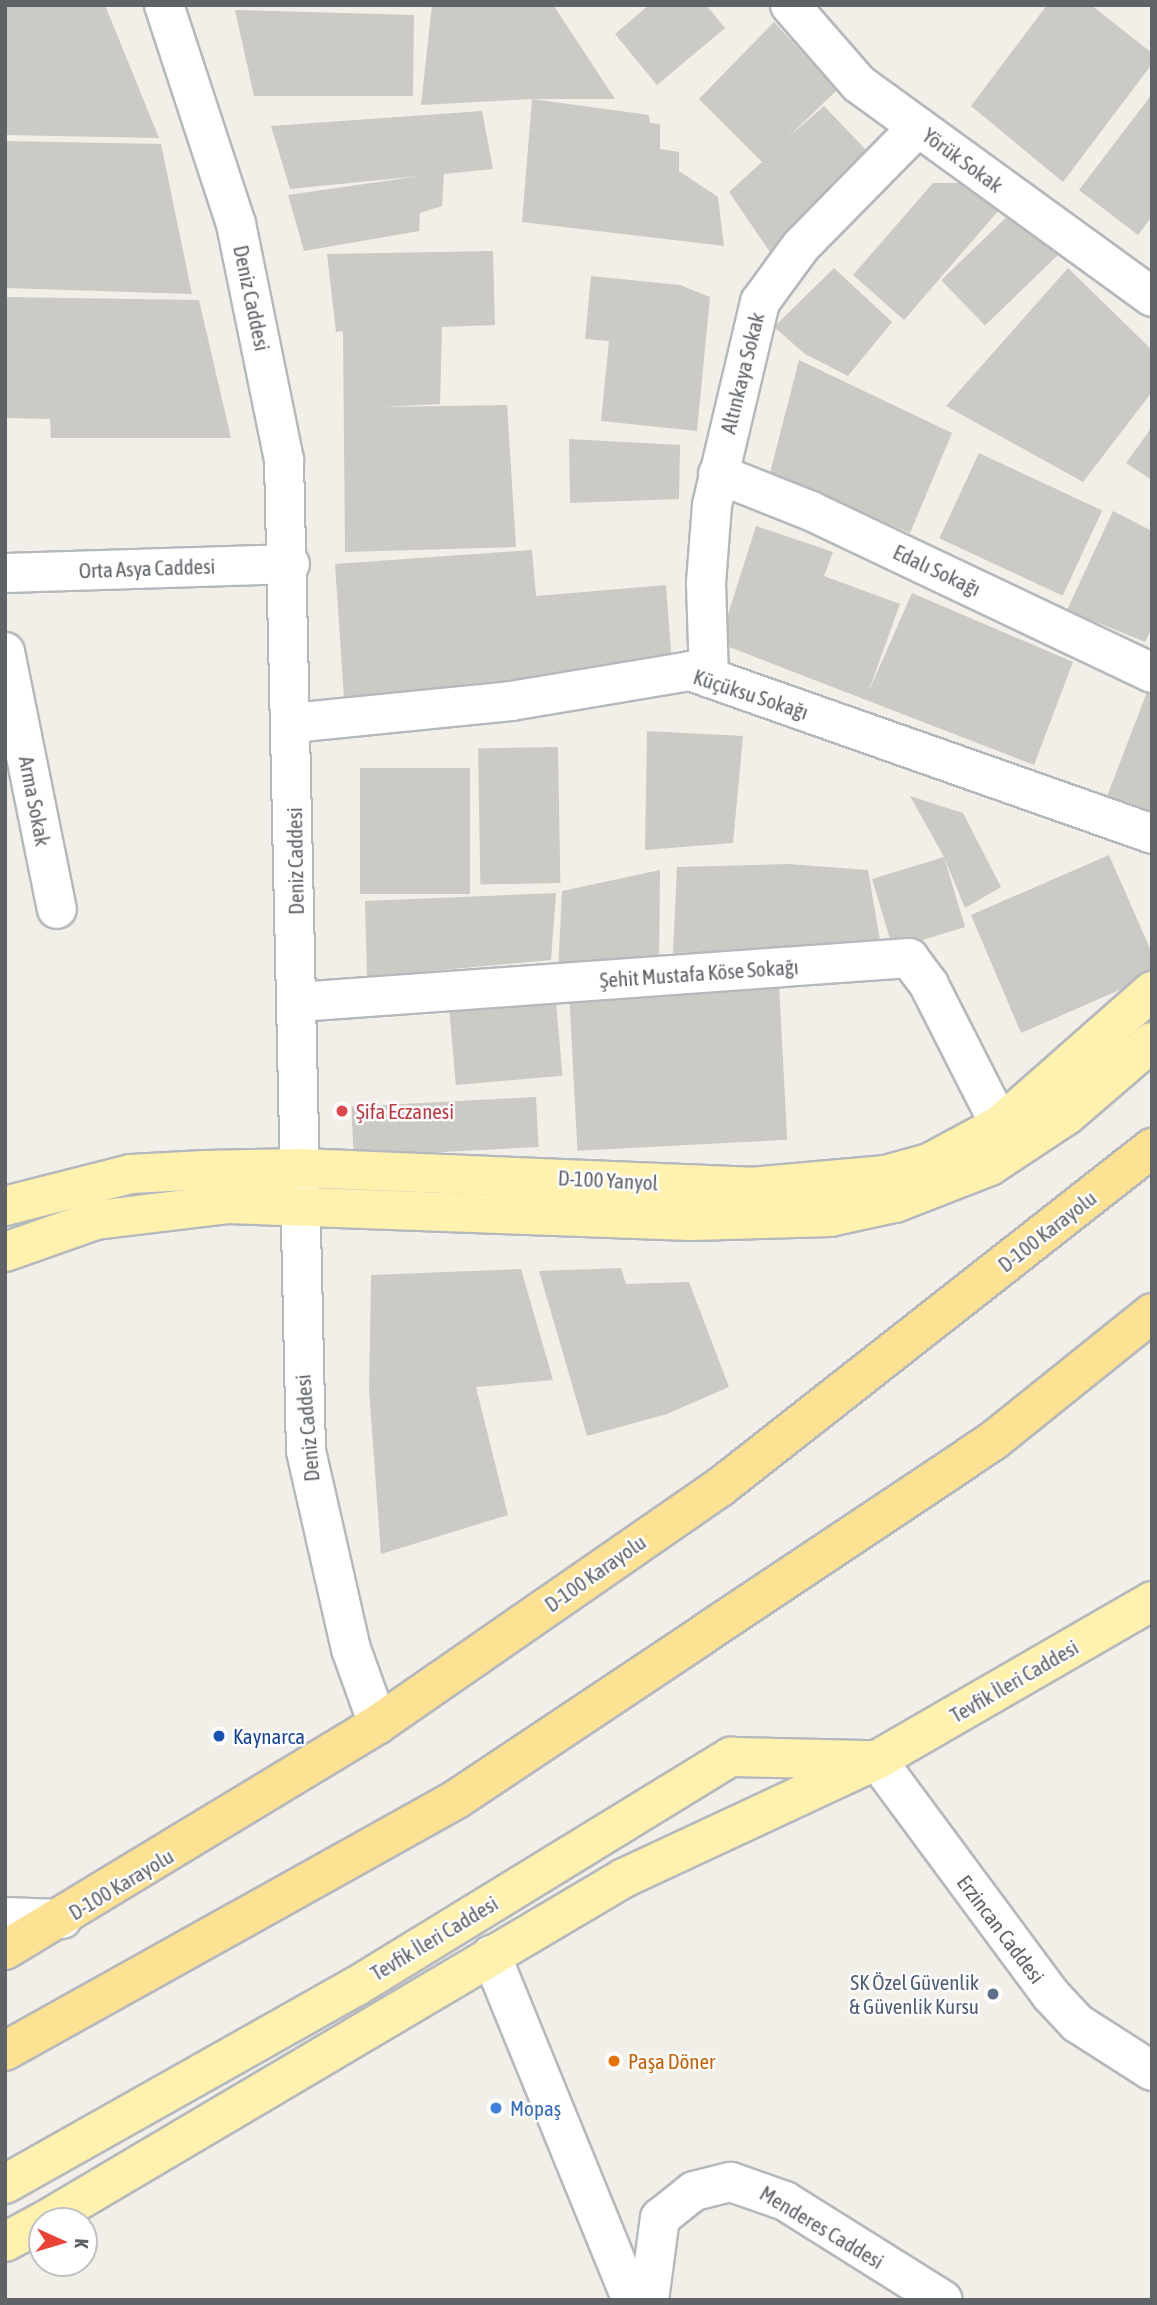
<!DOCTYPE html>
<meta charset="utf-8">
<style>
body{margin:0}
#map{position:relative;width:1157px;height:2305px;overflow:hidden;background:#f1efe8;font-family:"Asap Condensed",sans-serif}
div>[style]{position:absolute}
.building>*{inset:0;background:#cccac5;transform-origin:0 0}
.roads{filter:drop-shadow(2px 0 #b5b8bc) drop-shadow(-2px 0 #b5b8bc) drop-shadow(0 2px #b5b8bc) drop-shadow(0 -2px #b5b8bc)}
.minor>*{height:38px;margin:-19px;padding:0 19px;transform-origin:19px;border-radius:19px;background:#fff}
.major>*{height:38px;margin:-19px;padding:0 19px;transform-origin:19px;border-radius:19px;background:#fff2af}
.highway>*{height:38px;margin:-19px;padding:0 19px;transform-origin:19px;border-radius:19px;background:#fde293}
.dots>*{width:19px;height:19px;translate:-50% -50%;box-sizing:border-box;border:4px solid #fff;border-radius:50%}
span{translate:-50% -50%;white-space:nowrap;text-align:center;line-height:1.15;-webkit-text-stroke:5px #fff;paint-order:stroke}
.street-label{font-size:21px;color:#5f6368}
.health-label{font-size:21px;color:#be3a42}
.left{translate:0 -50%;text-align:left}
.transit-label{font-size:21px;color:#164399}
.service-label{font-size:21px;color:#4e5e75}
.right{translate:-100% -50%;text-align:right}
.food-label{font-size:21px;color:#c56008}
.shop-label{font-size:21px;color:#366cbe}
.frame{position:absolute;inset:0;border:7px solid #5f6368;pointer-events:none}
.north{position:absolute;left:28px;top:2207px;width:70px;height:70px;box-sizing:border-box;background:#fff;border:2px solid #bfc1c3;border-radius:50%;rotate:94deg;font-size:19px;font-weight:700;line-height:28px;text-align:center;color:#5f6368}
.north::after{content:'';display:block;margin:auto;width:24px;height:32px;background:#ea4335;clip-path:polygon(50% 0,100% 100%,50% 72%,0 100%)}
</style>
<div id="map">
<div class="building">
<div style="clip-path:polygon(5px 5px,105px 5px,159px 138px,5px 135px)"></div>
<div style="clip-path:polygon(432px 5px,554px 6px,615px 99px,532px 99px,649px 115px,650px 123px,660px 124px,660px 149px,679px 152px,679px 171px,718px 197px,724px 246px,522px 222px,532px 99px,421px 105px)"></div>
<div style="clip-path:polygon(649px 5px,706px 5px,725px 28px,657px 85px,615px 34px)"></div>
<div style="clip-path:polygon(1047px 5px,1091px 5px,1152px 53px,1152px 64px,1063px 182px,971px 106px)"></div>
<div style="clip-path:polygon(235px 10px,414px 15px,413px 96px,254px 96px)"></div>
<div style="clip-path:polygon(774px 22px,837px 90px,786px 139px,824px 106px,870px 154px,772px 255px,729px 192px,762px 162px,699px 99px)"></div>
<div style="clip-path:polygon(1152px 94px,1152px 216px,1138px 235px,1079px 190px)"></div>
<div style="clip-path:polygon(482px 111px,493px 169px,444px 174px,442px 206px,420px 213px,419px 231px,304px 251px,288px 195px,420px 176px,290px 189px,271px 126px)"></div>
<div style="clip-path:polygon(5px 141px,161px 144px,192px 294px,5px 288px)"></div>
<div style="clip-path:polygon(933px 183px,968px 183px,999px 210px,904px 320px,853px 275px)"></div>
<div style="left:1016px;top:208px;width:63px;height:104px;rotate:46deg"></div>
<div style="clip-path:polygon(493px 251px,495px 325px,442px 327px,440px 404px,382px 407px,507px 405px,516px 547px,345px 552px,343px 331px,336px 332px,327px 254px)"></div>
<div style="clip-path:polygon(834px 268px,892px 322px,848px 376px,805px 354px,774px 327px)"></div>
<div style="clip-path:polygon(1068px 268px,1152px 350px,1152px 392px,1083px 482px,946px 406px)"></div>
<div style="clip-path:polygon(591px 276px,680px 285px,710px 297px,697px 431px,601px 421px,609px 341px,585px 339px)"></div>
<div style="clip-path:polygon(5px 297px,199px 300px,231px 438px,51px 438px,50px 419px,5px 418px)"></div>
<div style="clip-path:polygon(799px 360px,952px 433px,910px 533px,770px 473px)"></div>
<div style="clip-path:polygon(1152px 427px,1152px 480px,1126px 463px)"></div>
<div style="clip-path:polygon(569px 439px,680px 445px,679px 499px,570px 503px)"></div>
<div style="left:979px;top:453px;width:136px;height:94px;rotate:25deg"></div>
<div style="clip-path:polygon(1113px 511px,1152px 531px,1152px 628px,1145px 642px,1067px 610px)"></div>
<div style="clip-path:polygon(756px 526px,833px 552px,824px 576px,900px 604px,868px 693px,912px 593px,1073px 662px,1034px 765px,719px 643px)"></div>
<div style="clip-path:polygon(532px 550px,536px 596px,666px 585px,672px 665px,542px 684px,344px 698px,335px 564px)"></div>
<div style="clip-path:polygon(1147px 692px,1152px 695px,1152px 815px,1106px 799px)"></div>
<div style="clip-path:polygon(647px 731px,743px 736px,733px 843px,645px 850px)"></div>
<div style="left:558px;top:747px;width:136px;height:80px;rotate:89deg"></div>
<div style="left:360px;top:768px;width:110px;height:126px"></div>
<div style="clip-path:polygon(910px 796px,963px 813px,1001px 887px,965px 908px,944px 857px,965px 927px,893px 949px,872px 879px,944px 857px)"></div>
<div style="clip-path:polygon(1109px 855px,1152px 953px,1152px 976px,1021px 1033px,971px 915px)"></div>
<div style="clip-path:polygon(788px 864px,868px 870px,881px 946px,673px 953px,677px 867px)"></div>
<div style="clip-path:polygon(660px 870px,659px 964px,558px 972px,562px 891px)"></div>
<div style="clip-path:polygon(556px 893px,551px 960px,367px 977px,365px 901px)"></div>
<div style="left:779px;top:984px;width:156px;height:210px;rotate:87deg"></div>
<div style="left:556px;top:1002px;width:74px;height:107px;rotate:85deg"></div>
<div style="left:536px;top:1097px;width:50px;height:185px;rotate:87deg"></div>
<div style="clip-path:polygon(621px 1268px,626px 1284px,689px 1282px,729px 1387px,667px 1414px,587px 1436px,539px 1271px)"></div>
<div style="clip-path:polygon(521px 1269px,553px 1380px,476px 1387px,508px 1515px,381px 1554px,369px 1390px,371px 1275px)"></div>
</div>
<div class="roads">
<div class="minor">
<div style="left:164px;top:5px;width:231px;rotate:71.8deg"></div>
<div style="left:236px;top:224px;width:241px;rotate:78.5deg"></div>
<div style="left:284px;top:460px;width:991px;rotate:88.73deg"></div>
<div style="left:306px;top:1451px;width:203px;rotate:77.2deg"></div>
<div style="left:351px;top:1649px;width:80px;rotate:70.2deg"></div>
<div style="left:790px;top:5px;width:105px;rotate:48.9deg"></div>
<div style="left:859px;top:84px;width:362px;rotate:36deg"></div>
<div style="left:718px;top:474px;width:100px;rotate:21.7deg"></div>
<div style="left:811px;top:511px;width:378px;rotate:25.4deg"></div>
<div style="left:5px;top:573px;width:285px;rotate:-1.8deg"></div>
<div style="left:5px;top:652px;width:262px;rotate:78.6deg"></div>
<div style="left:709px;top:678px;width:95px;rotate:-91.8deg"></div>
<div style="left:706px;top:583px;width:78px;rotate:-85.6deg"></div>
<div style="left:712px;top:505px;width:209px;rotate:-76.7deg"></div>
<div style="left:760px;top:302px;width:69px;rotate:-53.8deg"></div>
<div style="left:801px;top:246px;width:167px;rotate:-45.5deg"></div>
<div style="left:292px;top:723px;width:220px;rotate:-5.7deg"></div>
<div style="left:511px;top:701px;width:181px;rotate:-9.5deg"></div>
<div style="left:690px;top:671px;width:490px;rotate:19.4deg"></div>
<div style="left:298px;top:1002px;width:613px;rotate:-4.12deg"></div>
<div style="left:909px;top:958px;width:34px;rotate:53deg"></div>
<div style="left:929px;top:985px;width:157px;rotate:63.1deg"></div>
<div style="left:877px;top:1760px;width:291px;rotate:53.5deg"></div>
<div style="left:1050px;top:1994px;width:40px;rotate:47deg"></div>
<div style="left:1077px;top:2023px;width:89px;rotate:32.6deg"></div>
<div style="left:5px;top:1917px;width:57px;rotate:2deg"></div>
<div style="left:491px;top:1955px;width:373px;rotate:67.8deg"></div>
<div style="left:649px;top:2300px;width:83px;rotate:-82.4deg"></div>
<div style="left:660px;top:2218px;width:43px;rotate:-38.5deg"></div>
<div style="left:694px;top:2191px;width:38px;rotate:-14deg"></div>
<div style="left:731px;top:2182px;width:57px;rotate:19.4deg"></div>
<div style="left:785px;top:2201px;width:186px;rotate:32.1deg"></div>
</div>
<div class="major">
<div style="left:5px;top:1206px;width:130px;rotate:-14.3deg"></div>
<div style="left:131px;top:1174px;width:74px;rotate:-3.1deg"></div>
<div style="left:205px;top:1170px;width:96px;rotate:-1.2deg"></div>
<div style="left:301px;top:1168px;width:450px;rotate:2.4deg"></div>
<div style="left:751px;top:1187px;width:135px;rotate:-5.1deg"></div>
<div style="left:885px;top:1175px;width:46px;rotate:-15.3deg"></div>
<div style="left:929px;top:1163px;width:81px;rotate:-28.2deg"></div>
<div style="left:1000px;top:1125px;width:203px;rotate:-41.4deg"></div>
<div style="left:5px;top:1252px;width:96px;rotate:-19.4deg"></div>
<div style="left:96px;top:1220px;width:134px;rotate:-6.9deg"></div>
<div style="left:229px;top:1204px;width:462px;rotate:2.1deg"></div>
<div style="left:691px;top:1221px;width:139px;rotate:-1.6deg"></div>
<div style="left:830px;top:1217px;width:66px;rotate:-12.2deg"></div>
<div style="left:895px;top:1203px;width:102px;rotate:-21.3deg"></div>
<div style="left:990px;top:1166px;width:92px;rotate:-33.5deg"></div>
<div style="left:1067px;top:1115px;width:112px;rotate:-40.7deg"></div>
<div style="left:5px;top:2184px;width:402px;rotate:-29.4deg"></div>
<div style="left:355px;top:1987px;width:441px;rotate:-31.5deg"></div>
<div style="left:731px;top:1757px;width:137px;rotate:1.3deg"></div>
<div style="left:44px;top:2221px;width:674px;rotate:-30.6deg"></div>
<div style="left:624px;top:1878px;width:279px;rotate:-25deg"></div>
<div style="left:877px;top:1760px;width:318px;rotate:-30deg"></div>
<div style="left:5px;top:2242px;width:42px;rotate:-28.4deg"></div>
</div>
<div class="highway">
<div style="left:5px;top:1950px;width:436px;rotate:-31.2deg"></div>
<div style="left:378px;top:1724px;width:415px;rotate:-34.7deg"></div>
<div style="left:719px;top:1488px;width:551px;rotate:-38.14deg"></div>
<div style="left:5px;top:2051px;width:518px;rotate:-29.14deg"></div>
<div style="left:457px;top:1799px;width:645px;rotate:-33.74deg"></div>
<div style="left:993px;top:1441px;width:204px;rotate:-38.8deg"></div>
</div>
</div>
<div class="dots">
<div style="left:342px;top:1111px;background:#e0444e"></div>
<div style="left:219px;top:1736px;background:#1a4fb4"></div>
<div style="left:993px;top:1994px;background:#5c6f8a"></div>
<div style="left:614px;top:2061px;background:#e8710a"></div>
<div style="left:496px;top:2108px;background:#3f7fe0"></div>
</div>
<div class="street-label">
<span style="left:963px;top:160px;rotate:36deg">Yörük Sokak</span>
<span style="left:252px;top:298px;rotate:78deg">Deniz Caddesi</span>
<span style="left:742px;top:373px;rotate:-76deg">Altınkaya Sokak</span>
<span style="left:147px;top:568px;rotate:-2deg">Orta Asya Caddesi</span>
<span style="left:937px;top:570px;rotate:25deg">Edalı Sokağı</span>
<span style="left:751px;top:694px;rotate:18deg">Küçüksu Sokağı</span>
<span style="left:35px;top:801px;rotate:79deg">Arma Sokak</span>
<span style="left:295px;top:861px;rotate:-91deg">Deniz Caddesi</span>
<span style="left:699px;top:973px;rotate:-4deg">Şehit Mustafa Köse Sokağı</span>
<span style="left:608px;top:1180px;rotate:3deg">D-100 Yanyol</span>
<span style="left:1047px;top:1231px;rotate:-38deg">D-100 Karayolu</span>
<span style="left:307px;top:1428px;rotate:-95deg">Deniz Caddesi</span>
<span style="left:595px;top:1573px;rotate:-35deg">D-100 Karayolu</span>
<span style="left:1014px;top:1681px;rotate:-30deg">Tevfik İleri Caddesi</span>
<span style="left:121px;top:1884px;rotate:-31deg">D-100 Karayolu</span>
<span style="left:1001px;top:1929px;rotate:53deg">Erzincan Caddesi</span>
<span style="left:434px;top:1938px;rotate:-31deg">Tevfik İleri Caddesi</span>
<span style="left:822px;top:2227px;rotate:31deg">Menderes Caddesi</span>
</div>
<div class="health-label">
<span class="left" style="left:356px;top:1111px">Şifa Eczanesi</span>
</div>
<div class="transit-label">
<span class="left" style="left:233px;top:1736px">Kaynarca</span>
</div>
<div class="service-label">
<span class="right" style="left:979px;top:1994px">SK Özel Güvenlik<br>&amp; Güvenlik Kursu</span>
</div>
<div class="food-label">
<span class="left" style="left:628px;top:2061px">Paşa Döner</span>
</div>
<div class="shop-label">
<span class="left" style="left:510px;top:2108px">Mopaş</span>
</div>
<div class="frame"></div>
<div class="north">K</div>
</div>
